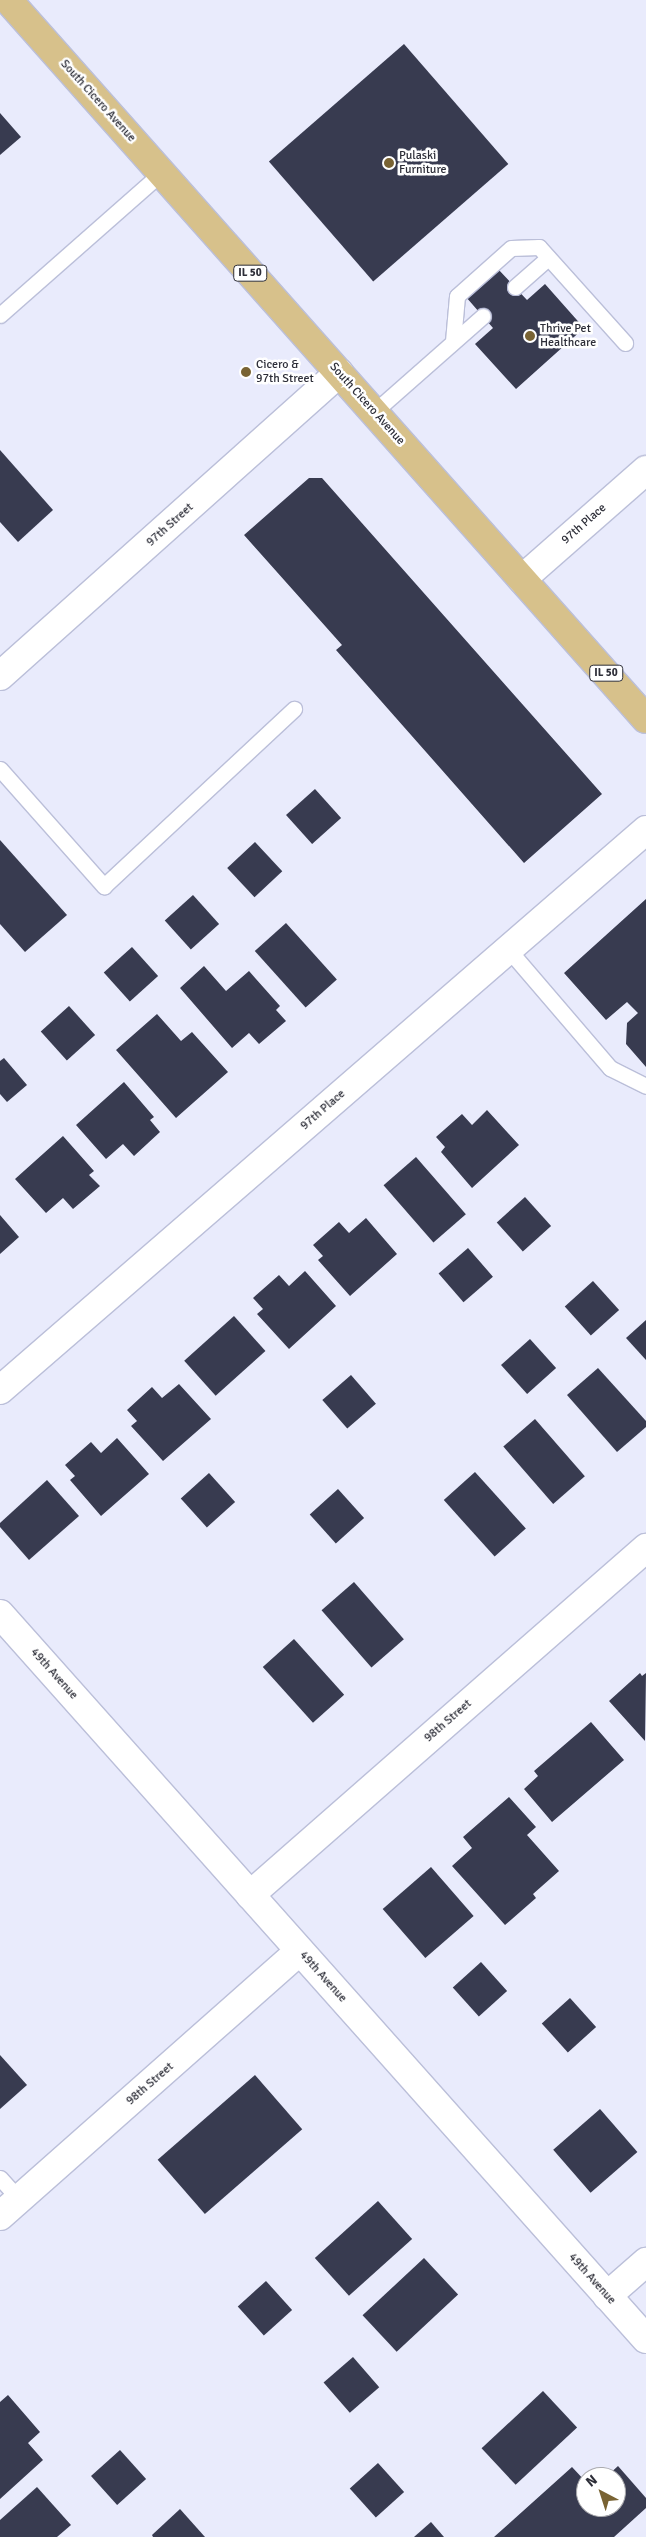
<!DOCTYPE html>
<style>
body{margin:0}
#map{position:relative;width:646px;height:2537px;overflow:hidden;background:#e9ebfc;font-family:Signika,sans-serif}
div>[style]{position:absolute}
.building>*{inset:0;background:#383b50;transform-origin:0 0}
.roads{filter:drop-shadow(1px 0 #bbbfd9) drop-shadow(-1px 0 #bbbfd9) drop-shadow(0 1px #bbbfd9) drop-shadow(0 -1px #bbbfd9)}
.lane>*{height:15px;margin:-7.5px;padding:0 7.5px;transform-origin:7.5px;border-radius:7.5px;background:#fff}
.street>*{height:28px;margin:-14px;padding:0 14px;transform-origin:14px;border-radius:14px;background:#fff}
.primary>*{height:28px;margin:-14px;padding:0 14px;transform-origin:14px;border-radius:14px;background:#d7c18b}
.dots>*{width:14px;height:14px;translate:-50% -50%;box-sizing:border-box;border:2px solid #fff;border-radius:50%}
span{translate:-50% -50%;white-space:nowrap;text-align:center;line-height:1.15;-webkit-text-stroke:5px #fff;paint-order:stroke}
.shield-label span{padding:1px 4px;background:#fff;border:1px solid;border-radius:4px;-webkit-text-stroke-width:0}
.shield-label{font-size:11px;color:#2d2e38;font-weight:700}
.street-label{font-size:12px;color:#2d2e38}
.poi-label{font-size:12px;color:#2d2e38}
.left{translate:0 -50%;text-align:left}
.north{position:absolute;left:576px;top:2467px;width:50px;height:50px;box-sizing:border-box;background:#fff;border:1px solid #ababaf;border-radius:50%;rotate:320deg;font-size:14px;font-weight:700;line-height:20px;text-align:center;color:#2d2e38}
.north::after{content:'';display:block;margin:auto;width:18px;height:22px;background:#796333;clip-path:polygon(50% 0,100% 100%,50% 72%,0 100%)}
</style>
<div id="map">
<div class="building">
<div style="left:404px;top:44px;width:159px;height:179px;rotate:49deg"></div>
<div style="clip-path:polygon(0 113px,21px 137px,0 155px)"></div>
<div style="clip-path:polygon(498px 269px,527px 300px,545px 284px,584px 328px,516px 389px,475px 344px,493px 328px,466px 297px)"></div>
<div style="clip-path:polygon(0 450px,53px 510px,18px 542px,0 522px)"></div>
<div style="clip-path:polygon(309px 478px,322px 478px,602px 794px,524px 863px,336px 650px,342px 645px,244px 535px)"></div>
<div style="left:315px;top:789px;width:39px;height:39px;rotate:48deg"></div>
<div style="clip-path:polygon(0 840px,67px 915px,25px 952px,0 924px)"></div>
<div style="left:255px;top:842px;width:40px;height:38px;rotate:47deg"></div>
<div style="left:193px;top:895px;width:39px;height:38px;rotate:48deg"></div>
<div style="clip-path:polygon(646px 899px,646px 1067px,626px 1044px,627px 1023px,638px 1013px,627px 1002px,606px 1020px,564px 973px)"></div>
<div style="left:286px;top:923px;width:76px;height:42px;rotate:48deg"></div>
<div style="left:132px;top:947px;width:39px;height:38px;rotate:48deg"></div>
<div style="clip-path:polygon(204px 966px,226px 991px,249px 971px,280px 1006px,276px 1010px,286px 1021px,259px 1044px,249px 1033px,232px 1048px,180px 988px)"></div>
<div style="left:69px;top:1006px;width:39px;height:38px;rotate:48deg"></div>
<div style="clip-path:polygon(157px 1014px,181px 1041px,192px 1032px,228px 1072px,176px 1118px,116px 1050px)"></div>
<div style="clip-path:polygon(4px 1058px,27px 1085px,7px 1102px,0 1094px,0 1061px)"></div>
<div style="clip-path:polygon(124px 1082px,154px 1117px,150px 1120px,160px 1132px,134px 1156px,123px 1144px,106px 1159px,76px 1125px)"></div>
<div style="clip-path:polygon(487px 1110px,519px 1145px,472px 1188px,441px 1152px,445px 1147px,436px 1137px,462px 1114px,472px 1125px)"></div>
<div style="clip-path:polygon(63px 1136px,94px 1171px,89px 1175px,100px 1186px,73px 1209px,63px 1198px,46px 1213px,15px 1179px)"></div>
<div style="left:416px;top:1157px;width:76px;height:43px;rotate:49deg"></div>
<div style="left:525px;top:1197px;width:39px;height:38px;rotate:48deg"></div>
<div style="clip-path:polygon(0 1215px,19px 1237px,0 1254px)"></div>
<div style="clip-path:polygon(366px 1218px,397px 1254px,350px 1296px,318px 1260px,323px 1256px,313px 1245px,339px 1222px,349px 1233px)"></div>
<div style="left:468px;top:1248px;width:38px;height:39px;rotate:49deg"></div>
<div style="clip-path:polygon(305px 1271px,336px 1306px,289px 1349px,257px 1314px,263px 1309px,253px 1298px,279px 1275px,289px 1286px)"></div>
<div style="left:593px;top:1281px;width:39px;height:38px;rotate:48deg"></div>
<div style="left:234px;top:1316px;width:47px;height:67px;rotate:48deg"></div>
<div style="clip-path:polygon(646px 1320px,646px 1360px,626px 1338px)"></div>
<div style="left:530px;top:1339px;width:39px;height:39px;rotate:48deg"></div>
<div style="clip-path:polygon(598px 1368px,646px 1421px,646px 1427px,617px 1452px,567px 1395px)"></div>
<div style="left:351px;top:1375px;width:38px;height:38px;rotate:49deg"></div>
<div style="clip-path:polygon(179px 1384px,211px 1419px,163px 1461px,131px 1426px,137px 1421px,127px 1410px,152px 1387px,162px 1398px)"></div>
<div style="left:535px;top:1419px;width:76px;height:42px;rotate:49deg"></div>
<div style="clip-path:polygon(117px 1438px,149px 1474px,101px 1516px,70px 1480px,75px 1476px,65px 1465px,91px 1442px,101px 1453px)"></div>
<div style="left:475px;top:1472px;width:76px;height:42px;rotate:48deg"></div>
<div style="left:209px;top:1473px;width:39px;height:38px;rotate:48deg"></div>
<div style="clip-path:polygon(47px 1480px,79px 1516px,29px 1560px,0 1527px,0 1523px)"></div>
<div style="left:338px;top:1489px;width:39px;height:38px;rotate:48deg"></div>
<div style="left:354px;top:1582px;width:76px;height:43px;rotate:49deg"></div>
<div style="left:294px;top:1639px;width:75px;height:42px;rotate:48deg"></div>
<div style="clip-path:polygon(640px 1673px,642px 1676px,646px 1673px,645px 1741px,609px 1701px)"></div>
<div style="clip-path:polygon(591px 1722px,624px 1760px,552px 1822px,524px 1789px,538px 1776px,534px 1771px)"></div>
<div style="clip-path:polygon(509px 1797px,536px 1827px,527px 1835px,559px 1871px,533px 1894px,536px 1898px,505px 1925px,452px 1866px,472px 1848px,463px 1837px)"></div>
<div style="left:431px;top:1867px;width:65px;height:64px;rotate:49deg"></div>
<div style="left:481px;top:1962px;width:39px;height:38px;rotate:48deg"></div>
<div style="left:570px;top:1998px;width:39px;height:38px;rotate:48deg"></div>
<div style="clip-path:polygon(0 2055px,27px 2085px,0 2109px)"></div>
<div style="left:255px;top:2075px;width:72px;height:129px;rotate:49deg"></div>
<div style="left:600px;top:2109px;width:57px;height:62px;rotate:49deg"></div>
<div style="left:378px;top:2201px;width:51px;height:85px;rotate:48deg"></div>
<div style="left:424px;top:2258px;width:50px;height:84px;rotate:47deg"></div>
<div style="left:266px;top:2281px;width:39px;height:38px;rotate:48deg"></div>
<div style="left:353px;top:2357px;width:40px;height:39px;rotate:49deg"></div>
<div style="left:543px;top:2391px;width:50px;height:84px;rotate:47deg"></div>
<div style="clip-path:polygon(8px 2395px,40px 2432px,28px 2443px,43px 2460px,0 2499px,0 2402px)"></div>
<div style="left:120px;top:2450px;width:39px;height:39px;rotate:48deg"></div>
<div style="left:378px;top:2463px;width:39px;height:38px;rotate:48deg"></div>
<div style="clip-path:polygon(618px 2466px,646px 2498px,646px 2508px,614px 2537px,494px 2537px,572px 2467px,586px 2482px,586px 2507px,616px 2507px,616px 2477px,606px 2477px)"></div>
<div style="clip-path:polygon(37px 2487px,71px 2525px,57px 2537px,0 2537px,0 2520px)"></div>
<div style="clip-path:polygon(180px 2509px,205px 2537px,153px 2537px,152px 2535px)"></div>
<div style="clip-path:polygon(431px 2522px,444px 2537px,414px 2537px)"></div>
</div>
<div class="roads">
<div class="lane">
<div style="left:515px;top:287px;width:44px;rotate:-41.3deg"></div>
<div style="left:0;top:315px;width:215px;rotate:-41.4deg"></div>
<div style="left:453px;top:341px;width:45px;rotate:-84.9deg"></div>
<div style="left:457px;top:296px;width:72px;rotate:-41.6deg"></div>
<div style="left:511px;top:248px;width:28px;rotate:-2deg"></div>
<div style="left:539px;top:247px;width:129px;rotate:48.1deg"></div>
<div style="left:374px;top:412px;width:145px;rotate:-41.4deg"></div>
<div style="left:0;top:769px;width:157px;rotate:48.4deg"></div>
<div style="left:104px;top:886px;width:260px;rotate:-43deg"></div>
<div style="left:508px;top:949px;width:157px;rotate:49.4deg"></div>
<div style="left:610px;top:1068px;width:40px;rotate:26.6deg"></div>
<div style="left:0;top:2178px;width:28px;rotate:48deg"></div>
</div>
<div class="street">
<div style="left:522px;top:579px;width:165px;rotate:-41.3deg"></div>
<div style="left:0;top:676px;width:455px;rotate:-41.8deg"></div>
<div style="left:0;top:1390px;width:855px;rotate:-40.92deg"></div>
<div style="left:0;top:1614px;width:971px;rotate:48.3deg"></div>
<div style="left:250px;top:1895px;width:527px;rotate:-41.23deg"></div>
<div style="left:0;top:2216px;width:400px;rotate:-41.5deg"></div>
<div style="left:607px;top:2296px;width:52px;rotate:-41.1deg"></div>
</div>
<div class="primary">
<div style="left:8px;top:0;width:961px;rotate:48.42deg"></div>
</div>
</div>
<div class="dots">
<div style="left:389px;top:163px;background:#796333"></div>
<div style="left:530px;top:336px;background:#796333"></div>
<div style="left:246px;top:372px;background:#796333"></div>
</div>
<div class="shield-label">
<span style="left:250px;top:273px">IL 50</span>
<span style="left:606px;top:673px">IL 50</span>
</div>
<div class="street-label">
<span style="left:98px;top:101px;rotate:48deg">South Cicero Avenue</span>
<span style="left:367px;top:404px;rotate:48deg">South Cicero Avenue</span>
<span style="left:584px;top:524px;rotate:-41deg">97th Place</span>
<span style="left:170px;top:525px;rotate:-42deg">97th Street</span>
<span style="left:323px;top:1110px;rotate:-41deg">97th Place</span>
<span style="left:54px;top:1674px;rotate:48deg">49th Avenue</span>
<span style="left:448px;top:1721px;rotate:-41deg">98th Street</span>
<span style="left:323px;top:1977px;rotate:48deg">49th Avenue</span>
<span style="left:150px;top:2084px;rotate:-41deg">98th Street</span>
<span style="left:592px;top:2279px;rotate:48deg">49th Avenue</span>
</div>
<div class="poi-label">
<span class="left" style="left:399px;top:163px">Pulaski<br>Furniture</span>
<span class="left" style="left:540px;top:336px">Thrive Pet<br>Healthcare</span>
<span class="left" style="left:256px;top:372px">Cicero &amp;<br>97th Street</span>
</div>
<div class="north">N</div>
</div>
